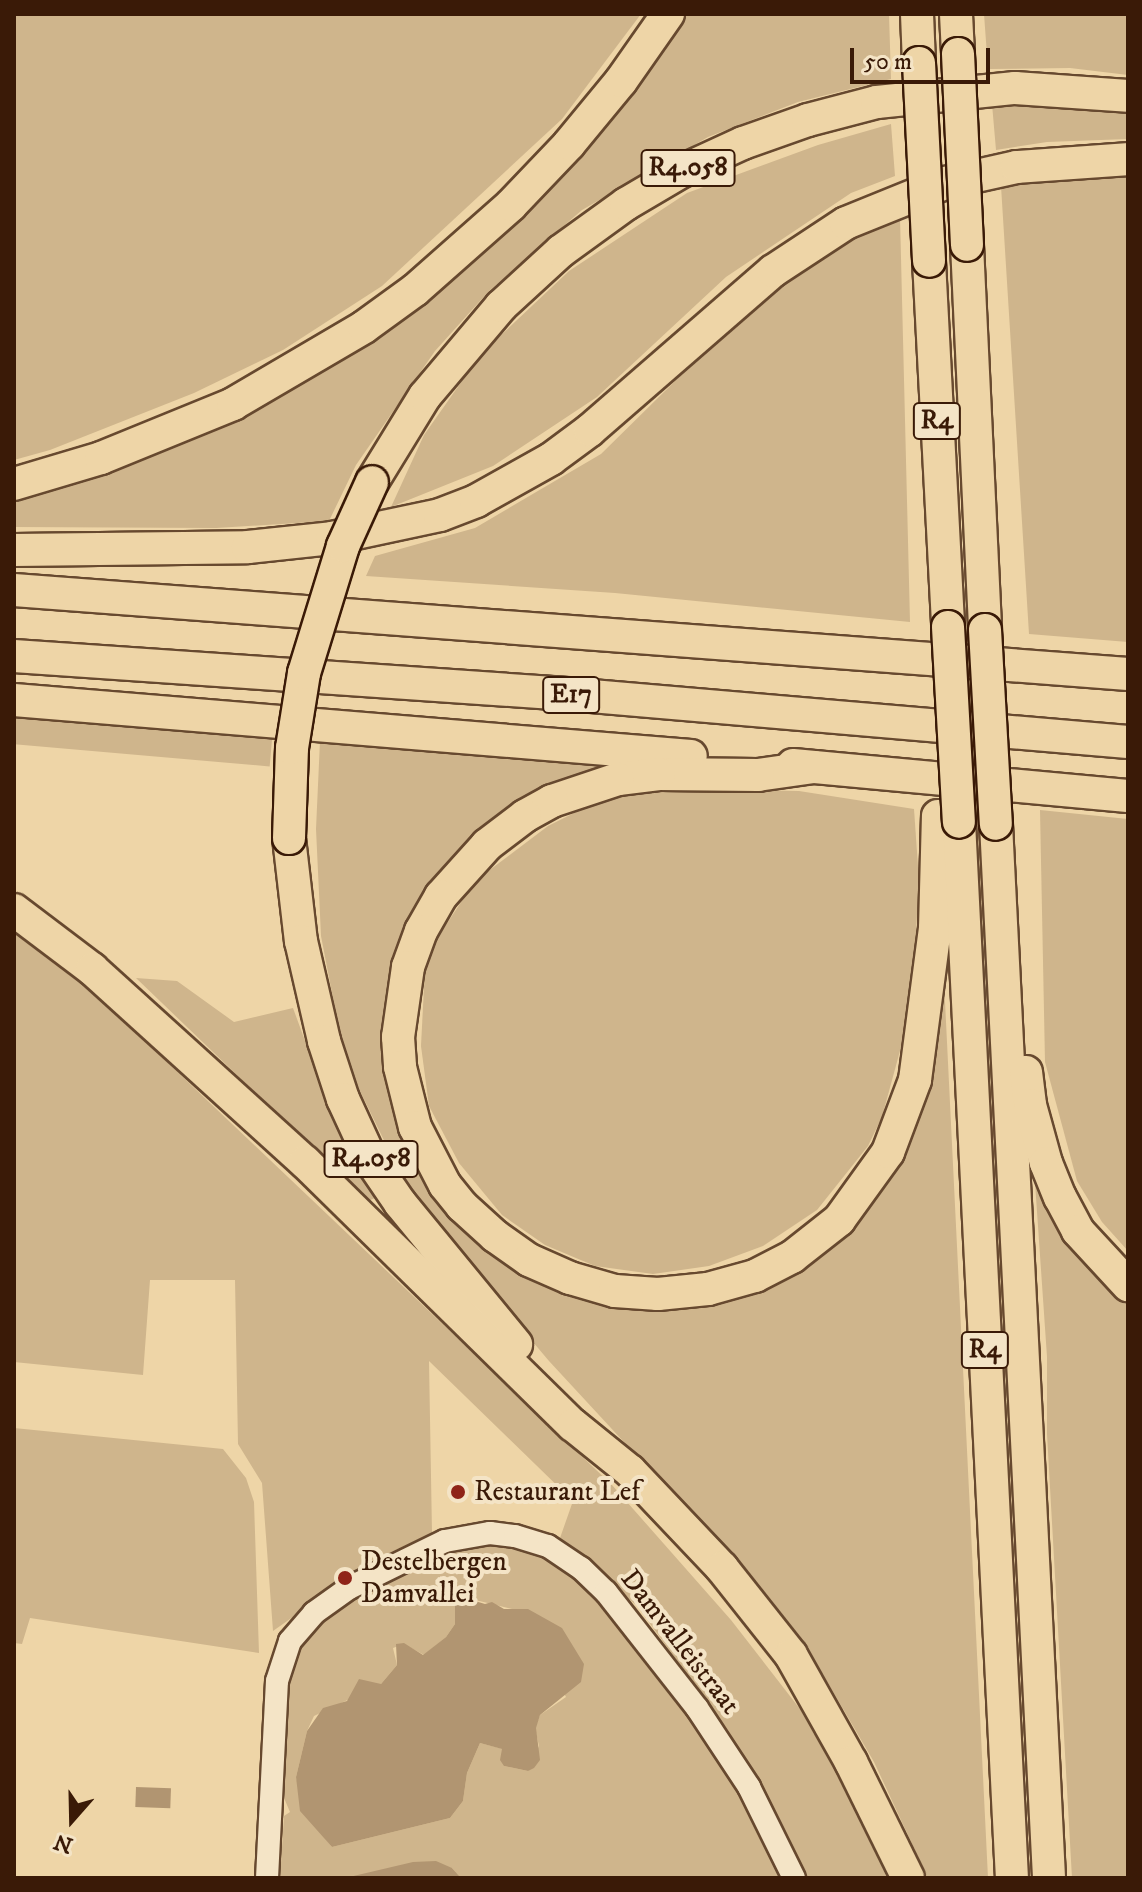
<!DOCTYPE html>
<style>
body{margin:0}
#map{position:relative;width:1142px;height:1892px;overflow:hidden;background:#eed5a7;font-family:"IM FELL DW Pica",serif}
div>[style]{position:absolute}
.green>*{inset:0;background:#cfb58c;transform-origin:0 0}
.water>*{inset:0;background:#b19571;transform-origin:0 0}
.roads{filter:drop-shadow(2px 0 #67492f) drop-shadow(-2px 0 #67492f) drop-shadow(0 2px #67492f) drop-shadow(0 -2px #67492f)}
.tertiary>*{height:22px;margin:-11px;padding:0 11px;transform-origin:11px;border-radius:11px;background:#f4e4c6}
.motorway>*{height:32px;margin:-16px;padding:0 16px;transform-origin:16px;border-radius:16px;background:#eed5a7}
.bridges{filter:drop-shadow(2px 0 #3a1a07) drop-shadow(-2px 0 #3a1a07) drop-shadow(0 2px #3a1a07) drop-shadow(0 -2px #3a1a07)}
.motorway-bridge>*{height:32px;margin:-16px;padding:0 16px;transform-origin:16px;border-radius:16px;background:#eed5a7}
.dots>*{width:22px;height:22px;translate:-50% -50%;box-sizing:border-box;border:4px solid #f4e4c6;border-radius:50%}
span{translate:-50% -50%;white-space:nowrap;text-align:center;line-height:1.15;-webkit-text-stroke:8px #f4e4c6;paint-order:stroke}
.shield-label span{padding:2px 6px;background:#f4e4c6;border:2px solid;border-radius:6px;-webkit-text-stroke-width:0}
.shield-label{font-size:26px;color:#3a1a07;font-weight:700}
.poi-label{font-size:28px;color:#3a1a07}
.left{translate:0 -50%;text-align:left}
.street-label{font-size:28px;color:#3a1a07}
.frame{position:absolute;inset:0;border:16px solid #3a1a07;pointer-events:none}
.north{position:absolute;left:32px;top:1780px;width:80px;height:80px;-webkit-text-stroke:6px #f4e4c6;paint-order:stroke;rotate:200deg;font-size:22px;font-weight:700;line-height:32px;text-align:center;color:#3a1a07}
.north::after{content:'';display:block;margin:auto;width:28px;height:36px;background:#3a1a07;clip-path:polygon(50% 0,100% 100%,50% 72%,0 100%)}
.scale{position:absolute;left:850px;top:48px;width:140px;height:36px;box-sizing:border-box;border:4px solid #3a1a07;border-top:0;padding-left:10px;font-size:24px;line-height:28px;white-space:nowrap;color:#3a1a07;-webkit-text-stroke:6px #f4e4c6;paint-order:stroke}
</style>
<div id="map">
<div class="green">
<div style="clip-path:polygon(14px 14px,641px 14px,562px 119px,382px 286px,283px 350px,194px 393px,50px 450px,14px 460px)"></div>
<div style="clip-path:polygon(681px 14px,889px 14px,891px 79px,798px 102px,708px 137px,582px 210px,489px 291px,435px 351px,356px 465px,329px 521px,216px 528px,14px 527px,14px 493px,377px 328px)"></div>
<div style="clip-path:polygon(984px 14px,1128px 14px,1128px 75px,1070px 68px,988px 69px)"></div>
<div style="clip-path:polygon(1058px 102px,1128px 110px,1128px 139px,1047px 142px,996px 150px,992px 104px)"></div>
<div style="clip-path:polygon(891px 124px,895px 176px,851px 193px,726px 277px,597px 397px,493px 466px,391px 507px,424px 435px,481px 354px,569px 271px,687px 193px,818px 145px)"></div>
<div style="clip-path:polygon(1100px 173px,1128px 174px,1128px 642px,1029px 634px,1001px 186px)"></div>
<div style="clip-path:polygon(900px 217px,910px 622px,615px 593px,366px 576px,375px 556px,475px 528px,601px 454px,730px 327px,811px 264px,850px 241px)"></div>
<div style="left:14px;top:717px;width:259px;height:27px;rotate:5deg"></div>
<div style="clip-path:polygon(320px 741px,626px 767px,510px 813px,387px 1015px,449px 1207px,652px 1302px,839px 1232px,944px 981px,988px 1878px,928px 1878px,874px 1762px,828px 1683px,771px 1601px,549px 1361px,445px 1238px,394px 1161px,345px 1060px,321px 936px,316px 829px)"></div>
<div style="clip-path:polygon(705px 789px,799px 791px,914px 809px,919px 881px,914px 967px,904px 1036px,882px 1117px,868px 1146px,817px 1210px,763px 1246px,709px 1266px,653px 1274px,595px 1266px,545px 1245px,502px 1215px,459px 1163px,429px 1106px,421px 1046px,425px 968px,436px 940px,475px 881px,548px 826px,606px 797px)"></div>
<div style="clip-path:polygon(1040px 810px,1128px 819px,1128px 1251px,1102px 1222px,1077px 1181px,1045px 1062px)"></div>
<div style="clip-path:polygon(14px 931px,88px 987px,612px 1485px,731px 1620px,800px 1709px,863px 1821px,887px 1878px,803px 1878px,728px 1730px,637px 1606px,560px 1538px,573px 1501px,429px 1361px,432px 1533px,372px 1561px,273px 1631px,262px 1483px,238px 1444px,235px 1280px,150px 1280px,143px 1375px,14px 1362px)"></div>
<div style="clip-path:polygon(136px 978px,177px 981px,234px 1022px,293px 1008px,323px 1090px,375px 1198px,368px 1201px)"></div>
<div style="clip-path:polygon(1034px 1168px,1128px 1295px,1128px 1878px,1072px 1878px,1047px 1434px,1047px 1357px)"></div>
<div style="clip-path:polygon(14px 1428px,223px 1449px,246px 1478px,254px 1502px,259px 1653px,30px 1618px,22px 1644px,14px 1643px)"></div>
<div style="clip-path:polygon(evenodd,485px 1543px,524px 1548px,549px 1560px,597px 1595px,654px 1663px,733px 1779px,780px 1878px,461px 1878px,452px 1868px,345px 1878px,280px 1878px,284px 1816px,290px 1812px,281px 1791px,285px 1681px,295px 1653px,311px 1629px,332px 1609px,402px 1567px,485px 1543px,455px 1595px,520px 1611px,566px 1697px,540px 1715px,535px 1728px,539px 1746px,528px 1771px,504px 1766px,503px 1749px,480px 1743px,467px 1773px,463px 1801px,450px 1818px,332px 1847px,306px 1815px,296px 1777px,307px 1731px,314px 1716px,381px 1684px,397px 1665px,393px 1648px,404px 1644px,424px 1655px,446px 1637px,455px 1624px,455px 1595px)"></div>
</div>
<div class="water">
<div style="clip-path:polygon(455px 1595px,485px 1604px,492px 1602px,504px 1609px,528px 1609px,562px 1628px,584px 1664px,581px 1682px,540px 1715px,536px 1728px,540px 1760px,534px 1768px,528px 1771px,504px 1766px,500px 1760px,502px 1749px,480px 1743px,467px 1773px,463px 1801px,450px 1818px,332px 1847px,300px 1811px,296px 1777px,307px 1731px,323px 1708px,347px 1701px,359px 1679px,381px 1684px,397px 1665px,396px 1644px,404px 1643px,423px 1655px,446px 1637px,455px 1624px)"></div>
<div style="left:136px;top:1787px;width:35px;height:20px;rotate:2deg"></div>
<div style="clip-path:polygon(436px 1861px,452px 1868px,461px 1878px,345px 1878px,413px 1862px)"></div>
</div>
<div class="roads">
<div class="tertiary">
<div style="left:267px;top:1878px;width:197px;rotate:-87.1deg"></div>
<div style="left:277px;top:1681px;width:42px;rotate:-72deg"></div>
<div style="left:290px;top:1641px;width:37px;rotate:-49deg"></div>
<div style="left:314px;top:1613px;width:43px;rotate:-35.5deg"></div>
<div style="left:349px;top:1588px;width:107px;rotate:-26.1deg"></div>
<div style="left:445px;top:1541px;width:46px;rotate:-10.1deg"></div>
<div style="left:490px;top:1533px;width:25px;rotate:7deg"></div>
<div style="left:515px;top:1536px;width:34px;rotate:17deg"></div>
<div style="left:548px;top:1546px;width:40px;rotate:34deg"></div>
<div style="left:581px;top:1568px;width:35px;rotate:44deg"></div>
<div style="left:606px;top:1592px;width:147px;rotate:51.9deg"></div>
<div style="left:697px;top:1708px;width:95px;rotate:56.6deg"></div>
<div style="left:749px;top:1787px;width:102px;rotate:63.7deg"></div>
</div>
<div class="motorway">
<div style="left:917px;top:14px;width:49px;rotate:87.7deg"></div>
<div style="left:956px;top:14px;width:40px;rotate:87.1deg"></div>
<div style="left:967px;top:245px;width:385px;rotate:87.3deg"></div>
<div style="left:929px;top:261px;width:366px;rotate:87deg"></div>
<div style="left:372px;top:482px;width:101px;rotate:-58.4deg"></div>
<div style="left:425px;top:396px;width:118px;rotate:-49.8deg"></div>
<div style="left:501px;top:306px;width:81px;rotate:-42.5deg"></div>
<div style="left:561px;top:251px;width:80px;rotate:-35.9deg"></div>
<div style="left:626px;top:204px;width:65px;rotate:-30.5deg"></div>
<div style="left:682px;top:171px;width:67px;rotate:-24.7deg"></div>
<div style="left:743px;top:143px;width:69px;rotate:-19.5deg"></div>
<div style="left:808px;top:120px;width:71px;rotate:-14.6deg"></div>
<div style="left:877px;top:102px;width:139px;rotate:-5.8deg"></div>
<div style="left:1015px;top:88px;width:113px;rotate:4deg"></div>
<div style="left:14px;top:484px;width:91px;rotate:-16.6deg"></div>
<div style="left:101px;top:458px;width:143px;rotate:-22.2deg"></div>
<div style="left:233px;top:404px;width:152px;rotate:-30.4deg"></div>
<div style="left:364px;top:327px;width:63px;rotate:-36deg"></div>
<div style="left:415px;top:290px;width:128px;rotate:-41.5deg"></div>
<div style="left:511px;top:205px;width:84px;rotate:-46.4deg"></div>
<div style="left:569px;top:144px;width:82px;rotate:-50.5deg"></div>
<div style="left:621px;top:81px;width:82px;rotate:-55deg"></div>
<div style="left:14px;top:550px;width:234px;rotate:-0.7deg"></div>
<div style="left:248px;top:547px;width:84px;rotate:-6.1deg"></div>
<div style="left:332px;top:538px;width:110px;rotate:-12deg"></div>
<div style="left:440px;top:515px;width:39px;rotate:-21deg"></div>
<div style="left:476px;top:501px;width:86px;rotate:-29.2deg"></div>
<div style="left:551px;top:459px;width:49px;rotate:-36.6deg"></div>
<div style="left:590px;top:430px;width:242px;rotate:-41deg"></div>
<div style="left:773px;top:271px;width:87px;rotate:-33.3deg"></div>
<div style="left:846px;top:223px;width:107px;rotate:-22deg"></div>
<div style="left:945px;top:183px;width:74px;rotate:-12.5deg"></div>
<div style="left:1017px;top:167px;width:111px;rotate:-4.1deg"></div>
<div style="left:14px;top:590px;width:1117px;rotate:4.31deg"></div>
<div style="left:14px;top:656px;width:555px;rotate:3.92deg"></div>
<div style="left:568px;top:694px;width:562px;rotate:4.9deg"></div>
<div style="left:14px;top:700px;width:679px;rotate:4.73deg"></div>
<div style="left:793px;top:765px;width:336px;rotate:5.3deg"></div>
<div style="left:814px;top:767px;width:57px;rotate:171.9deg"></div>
<div style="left:758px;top:775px;width:99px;rotate:-179.4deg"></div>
<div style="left:659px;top:774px;width:41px;rotate:173deg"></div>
<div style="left:618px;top:779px;width:70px;rotate:161.6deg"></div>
<div style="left:552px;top:801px;width:31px;rotate:151deg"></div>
<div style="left:525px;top:816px;width:48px;rotate:142.7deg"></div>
<div style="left:487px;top:845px;width:69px;rotate:132deg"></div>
<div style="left:441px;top:896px;width:40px;rotate:119.7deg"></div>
<div style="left:421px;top:931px;width:38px;rotate:110deg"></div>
<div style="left:408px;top:967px;width:71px;rotate:98.1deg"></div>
<div style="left:398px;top:1037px;width:30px;rotate:86deg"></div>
<div style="left:400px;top:1067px;width:62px;rotate:76deg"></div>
<div style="left:415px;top:1127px;width:65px;rotate:62.7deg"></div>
<div style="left:445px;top:1185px;width:27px;rotate:51deg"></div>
<div style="left:462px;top:1206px;width:45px;rotate:42.3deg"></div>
<div style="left:495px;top:1236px;width:42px;rotate:35.2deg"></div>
<div style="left:529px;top:1260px;width:45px;rotate:23.7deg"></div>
<div style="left:570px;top:1278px;width:47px;rotate:16.1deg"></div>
<div style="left:615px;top:1291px;width:43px;rotate:4deg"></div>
<div style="left:658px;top:1294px;width:50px;rotate:-5.7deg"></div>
<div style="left:708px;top:1289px;width:49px;rotate:-15.5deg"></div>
<div style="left:755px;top:1276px;width:42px;rotate:-27.2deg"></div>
<div style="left:792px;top:1257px;width:60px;rotate:-38.2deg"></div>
<div style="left:839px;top:1220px;width:84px;rotate:-54.2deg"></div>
<div style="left:888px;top:1152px;width:77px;rotate:-69.4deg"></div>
<div style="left:915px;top:1080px;width:152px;rotate:-82.5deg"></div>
<div style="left:935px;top:929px;width:113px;rotate:-88.5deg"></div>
<div style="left:959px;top:822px;width:1057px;rotate:87.13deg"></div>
<div style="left:996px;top:824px;width:1055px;rotate:87.12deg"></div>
<div style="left:289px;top:838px;width:104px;rotate:83.4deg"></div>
<div style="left:301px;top:941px;width:103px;rotate:77deg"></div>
<div style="left:324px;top:1041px;width:61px;rotate:71.9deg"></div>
<div style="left:343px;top:1099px;width:69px;rotate:65.3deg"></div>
<div style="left:372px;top:1162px;width:50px;rotate:55.7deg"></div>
<div style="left:400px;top:1203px;width:183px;rotate:50.6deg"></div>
<div style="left:14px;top:910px;width:98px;rotate:37.1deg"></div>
<div style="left:92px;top:969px;width:287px;rotate:42.2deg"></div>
<div style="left:305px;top:1162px;width:375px;rotate:44.5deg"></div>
<div style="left:573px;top:1425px;width:73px;rotate:38.9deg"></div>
<div style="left:630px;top:1471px;width:134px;rotate:46.5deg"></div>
<div style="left:722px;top:1568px;width:111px;rotate:51.6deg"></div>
<div style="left:791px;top:1655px;width:123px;rotate:60.7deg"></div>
<div style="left:851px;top:1762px;width:129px;rotate:63.8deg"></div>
<div style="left:1026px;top:1072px;width:33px;rotate:83deg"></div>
<div style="left:1030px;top:1105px;width:60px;rotate:74.6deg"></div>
<div style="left:1046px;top:1163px;width:37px;rotate:68deg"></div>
<div style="left:1060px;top:1197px;width:38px;rotate:62deg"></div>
<div style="left:1078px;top:1231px;width:74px;rotate:47.2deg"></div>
</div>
</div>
<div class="bridges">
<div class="motorway-bridge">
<div style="left:958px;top:54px;width:191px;rotate:87.3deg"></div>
<div style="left:919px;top:63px;width:198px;rotate:87.1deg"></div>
<div style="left:948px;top:627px;width:195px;rotate:86.8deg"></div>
<div style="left:985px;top:630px;width:194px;rotate:86.8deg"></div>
<div style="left:289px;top:838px;width:90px;rotate:-88.1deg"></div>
<div style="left:292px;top:748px;width:76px;rotate:-80.9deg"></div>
<div style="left:304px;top:673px;width:133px;rotate:-72.9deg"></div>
<div style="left:343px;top:546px;width:70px;rotate:-65.6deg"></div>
</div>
</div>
<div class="dots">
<div style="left:458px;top:1492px;background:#8f2418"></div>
<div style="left:345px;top:1578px;background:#8f2418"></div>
</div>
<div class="shield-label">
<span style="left:688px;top:168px">R4.058</span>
<span style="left:937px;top:421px">R4</span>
<span style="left:571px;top:695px">E17</span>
<span style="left:371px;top:1159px">R4.058</span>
<span style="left:985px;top:1350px">R4</span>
</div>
<div class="poi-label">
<span class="left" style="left:474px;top:1492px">Restaurant Lef</span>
<span class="left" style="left:361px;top:1578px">Destelbergen<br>Damvallei</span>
</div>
<div class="street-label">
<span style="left:680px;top:1642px;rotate:52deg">Damvalleistraat</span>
</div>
<div class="frame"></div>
<div class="north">N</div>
<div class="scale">50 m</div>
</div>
